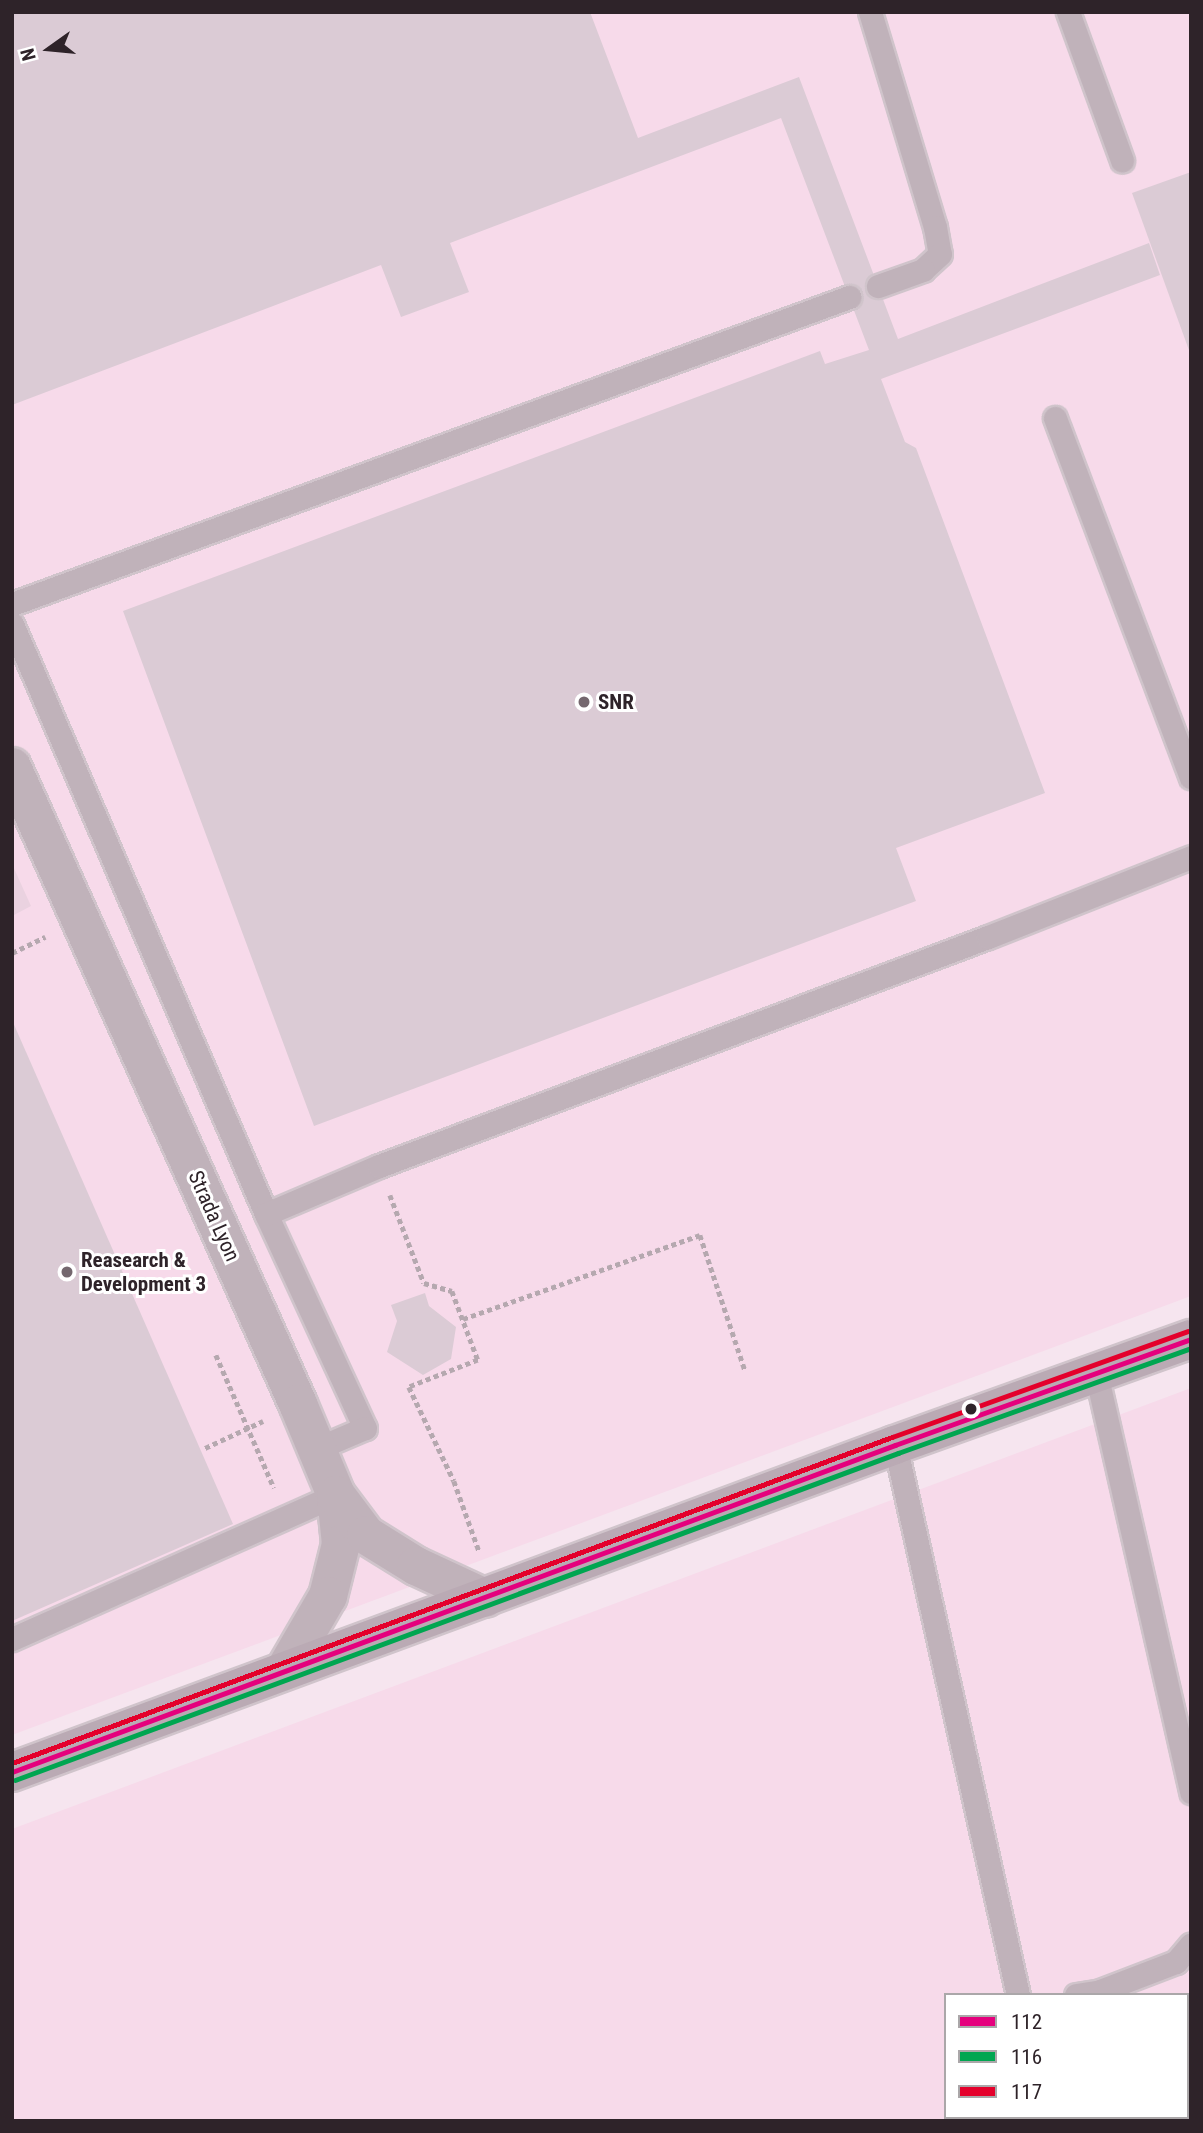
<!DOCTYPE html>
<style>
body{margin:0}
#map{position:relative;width:1203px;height:2133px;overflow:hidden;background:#f6e5ef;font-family:"Roboto Condensed",sans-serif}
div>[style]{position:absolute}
.built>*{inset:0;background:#f7daea}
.green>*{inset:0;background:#ead2e0}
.building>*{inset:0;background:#dbcbd5}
.path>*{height:4.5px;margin-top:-2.25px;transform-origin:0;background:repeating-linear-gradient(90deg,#b5a8af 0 5px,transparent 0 8.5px)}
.roads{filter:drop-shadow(2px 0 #d0c4cb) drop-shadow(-2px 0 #d0c4cb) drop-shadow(0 2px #d0c4cb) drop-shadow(0 -2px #d0c4cb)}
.lane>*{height:23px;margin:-11.5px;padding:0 11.5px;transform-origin:11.5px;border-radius:11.5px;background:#c0b2ba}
.street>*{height:38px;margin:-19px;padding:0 19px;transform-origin:19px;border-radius:19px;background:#c0b2ba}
.primary>*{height:38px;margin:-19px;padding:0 19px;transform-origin:19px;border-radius:19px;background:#baaab4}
.bus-1>*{height:5px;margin:-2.5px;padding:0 2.5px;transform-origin:2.5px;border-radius:2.5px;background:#e5007d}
.bus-2>*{height:5px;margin:-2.5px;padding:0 2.5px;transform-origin:2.5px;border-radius:2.5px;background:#00a651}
.bus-3>*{height:5px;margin:-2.5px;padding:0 2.5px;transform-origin:2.5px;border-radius:2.5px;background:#e4002b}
.dots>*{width:19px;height:19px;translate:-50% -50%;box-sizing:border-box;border:4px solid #fff;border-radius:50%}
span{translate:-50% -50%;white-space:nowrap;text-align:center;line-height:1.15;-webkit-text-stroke:6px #fff;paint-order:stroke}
.poi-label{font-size:21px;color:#2e2329;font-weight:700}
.left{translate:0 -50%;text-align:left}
.street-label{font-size:21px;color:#2e2329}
.frame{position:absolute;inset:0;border:14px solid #2e2329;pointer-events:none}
.legend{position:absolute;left:944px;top:1993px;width:245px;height:126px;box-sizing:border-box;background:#fff;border:2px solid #aba7a9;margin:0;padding:9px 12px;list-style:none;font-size:21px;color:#2e2329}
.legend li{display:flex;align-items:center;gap:14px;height:35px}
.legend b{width:35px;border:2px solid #aba7a9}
.north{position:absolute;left:14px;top:14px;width:70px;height:70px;-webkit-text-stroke:5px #fff;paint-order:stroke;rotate:255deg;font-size:19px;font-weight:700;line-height:28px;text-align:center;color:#2e2329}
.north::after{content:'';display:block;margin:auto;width:24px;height:32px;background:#2e2329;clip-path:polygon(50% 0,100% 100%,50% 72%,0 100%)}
</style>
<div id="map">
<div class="built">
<div style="clip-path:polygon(12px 12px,1191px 12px,1191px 1296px,12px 1735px)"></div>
<div style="clip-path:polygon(evenodd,1191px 1388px,1191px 2121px,12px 2121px,12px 1829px,1191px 1388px,946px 1995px,1187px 1995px,1187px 2117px,946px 2117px,946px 1995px)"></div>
</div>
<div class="green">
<div style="clip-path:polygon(12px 864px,31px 906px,14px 915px,12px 912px)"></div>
</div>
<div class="building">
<div style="clip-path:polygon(12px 12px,590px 12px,638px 138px,799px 77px,898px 339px,1149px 243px,1160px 275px,881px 379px,905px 442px,916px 448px,1045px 793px,896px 848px,916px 901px,314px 1126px,123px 611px,820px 351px,825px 364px,869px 350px,781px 118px,450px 243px,469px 292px,401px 317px,381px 265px,12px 405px)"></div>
<div style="clip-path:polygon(1191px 172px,1191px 353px,1190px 353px,1132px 193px)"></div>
<div style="clip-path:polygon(12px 1020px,233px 1524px,12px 1621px)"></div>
<div style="clip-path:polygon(425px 1293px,429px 1306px,456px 1327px,451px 1359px,423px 1375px,387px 1352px,397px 1321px,391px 1305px)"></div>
<div style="clip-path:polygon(1187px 2050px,1191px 2050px,1191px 2121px,1115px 2121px,1114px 2117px,1187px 2117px)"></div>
</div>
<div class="path">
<div style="left:12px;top:953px;width:37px;rotate:-26deg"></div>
<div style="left:390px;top:1195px;width:94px;rotate:68.9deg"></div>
<div style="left:424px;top:1283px;width:29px;rotate:16deg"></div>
<div style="left:452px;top:1291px;width:74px;rotate:69.4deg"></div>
<div style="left:478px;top:1360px;width:74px;rotate:158.6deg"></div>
<div style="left:409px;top:1387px;width:104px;rotate:64.4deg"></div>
<div style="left:454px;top:1481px;width:74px;rotate:70.3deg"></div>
<div style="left:463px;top:1319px;width:251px;rotate:-19.5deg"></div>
<div style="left:700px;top:1235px;width:142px;rotate:71.6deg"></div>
<div style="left:216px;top:1355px;width:145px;rotate:66.4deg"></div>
<div style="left:205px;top:1448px;width:64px;rotate:-25deg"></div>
</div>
<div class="roads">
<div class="lane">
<div style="left:870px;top:12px;width:225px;rotate:73.2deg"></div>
<div style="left:935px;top:227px;width:27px;rotate:80deg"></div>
<div style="left:940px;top:254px;width:23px;rotate:137deg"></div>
<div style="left:923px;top:270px;width:48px;rotate:160.4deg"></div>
<div style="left:1068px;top:12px;width:158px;rotate:70deg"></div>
<div style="left:1055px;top:418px;width:384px;rotate:69.3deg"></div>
<div style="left:12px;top:604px;width:892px;rotate:-20.14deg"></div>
<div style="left:12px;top:624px;width:642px;rotate:66.71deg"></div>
<div style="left:266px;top:1214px;width:236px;rotate:65.2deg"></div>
<div style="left:365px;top:1428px;width:51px;rotate:156.9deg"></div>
<div style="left:266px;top:1214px;width:123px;rotate:-23deg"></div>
<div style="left:379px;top:1166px;width:651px;rotate:-20.61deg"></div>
<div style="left:988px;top:937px;width:218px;rotate:-21.5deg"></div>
<div style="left:1096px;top:1373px;width:430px;rotate:77.2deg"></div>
<div style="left:895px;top:1445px;width:564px;rotate:77.39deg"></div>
<div style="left:12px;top:1639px;width:355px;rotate:-24deg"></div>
<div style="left:1076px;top:1995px;width:24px;rotate:-9deg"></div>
<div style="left:1100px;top:1991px;width:81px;rotate:-20.9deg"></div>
<div style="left:1176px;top:1962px;width:23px;rotate:-50deg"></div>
<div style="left:1043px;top:2117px;width:4px;rotate:76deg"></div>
</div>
<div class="street">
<div style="left:12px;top:767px;width:698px;rotate:65.82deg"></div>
<div style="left:298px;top:1404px;width:99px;rotate:67.3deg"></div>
<div style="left:336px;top:1495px;width:49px;rotate:84.2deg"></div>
<div style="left:341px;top:1544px;width:54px;rotate:104deg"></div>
<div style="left:328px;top:1596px;width:86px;rotate:120.2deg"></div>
<div style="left:336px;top:1495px;width:50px;rotate:53.1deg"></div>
<div style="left:366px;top:1535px;width:59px;rotate:31.8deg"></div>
<div style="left:416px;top:1566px;width:76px;rotate:24.9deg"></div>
</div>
<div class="primary">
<div style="left:12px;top:1772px;width:942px;rotate:-20.32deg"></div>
<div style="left:895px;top:1445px;width:314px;rotate:-19.7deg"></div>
</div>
</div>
<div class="bus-1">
<div style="left:12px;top:1772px;width:942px;rotate:-20.32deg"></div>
<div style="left:895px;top:1445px;width:314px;rotate:-19.7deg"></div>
</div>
<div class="bus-2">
<div style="left:15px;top:1780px;width:942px;rotate:-20.32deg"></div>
<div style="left:898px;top:1453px;width:311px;rotate:-19.7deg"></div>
</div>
<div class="bus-3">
<div style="left:12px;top:1763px;width:938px;rotate:-20.33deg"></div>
<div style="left:892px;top:1437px;width:314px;rotate:-19.7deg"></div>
</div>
<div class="dots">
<div style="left:584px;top:702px;background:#74676e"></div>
<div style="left:67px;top:1272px;background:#74676e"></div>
<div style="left:971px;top:1409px;background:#2e2329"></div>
</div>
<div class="poi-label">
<span class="left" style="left:598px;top:702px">SNR</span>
<span class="left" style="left:81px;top:1272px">Reasearch &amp;<br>Development 3</span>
</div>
<div class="street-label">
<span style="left:214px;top:1216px;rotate:66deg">Strada Lyon</span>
</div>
<div class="frame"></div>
<ul class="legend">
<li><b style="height:9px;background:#e5007d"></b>112</li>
<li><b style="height:9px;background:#00a651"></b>116</li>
<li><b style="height:9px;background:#e4002b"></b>117</li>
</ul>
<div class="north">N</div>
</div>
